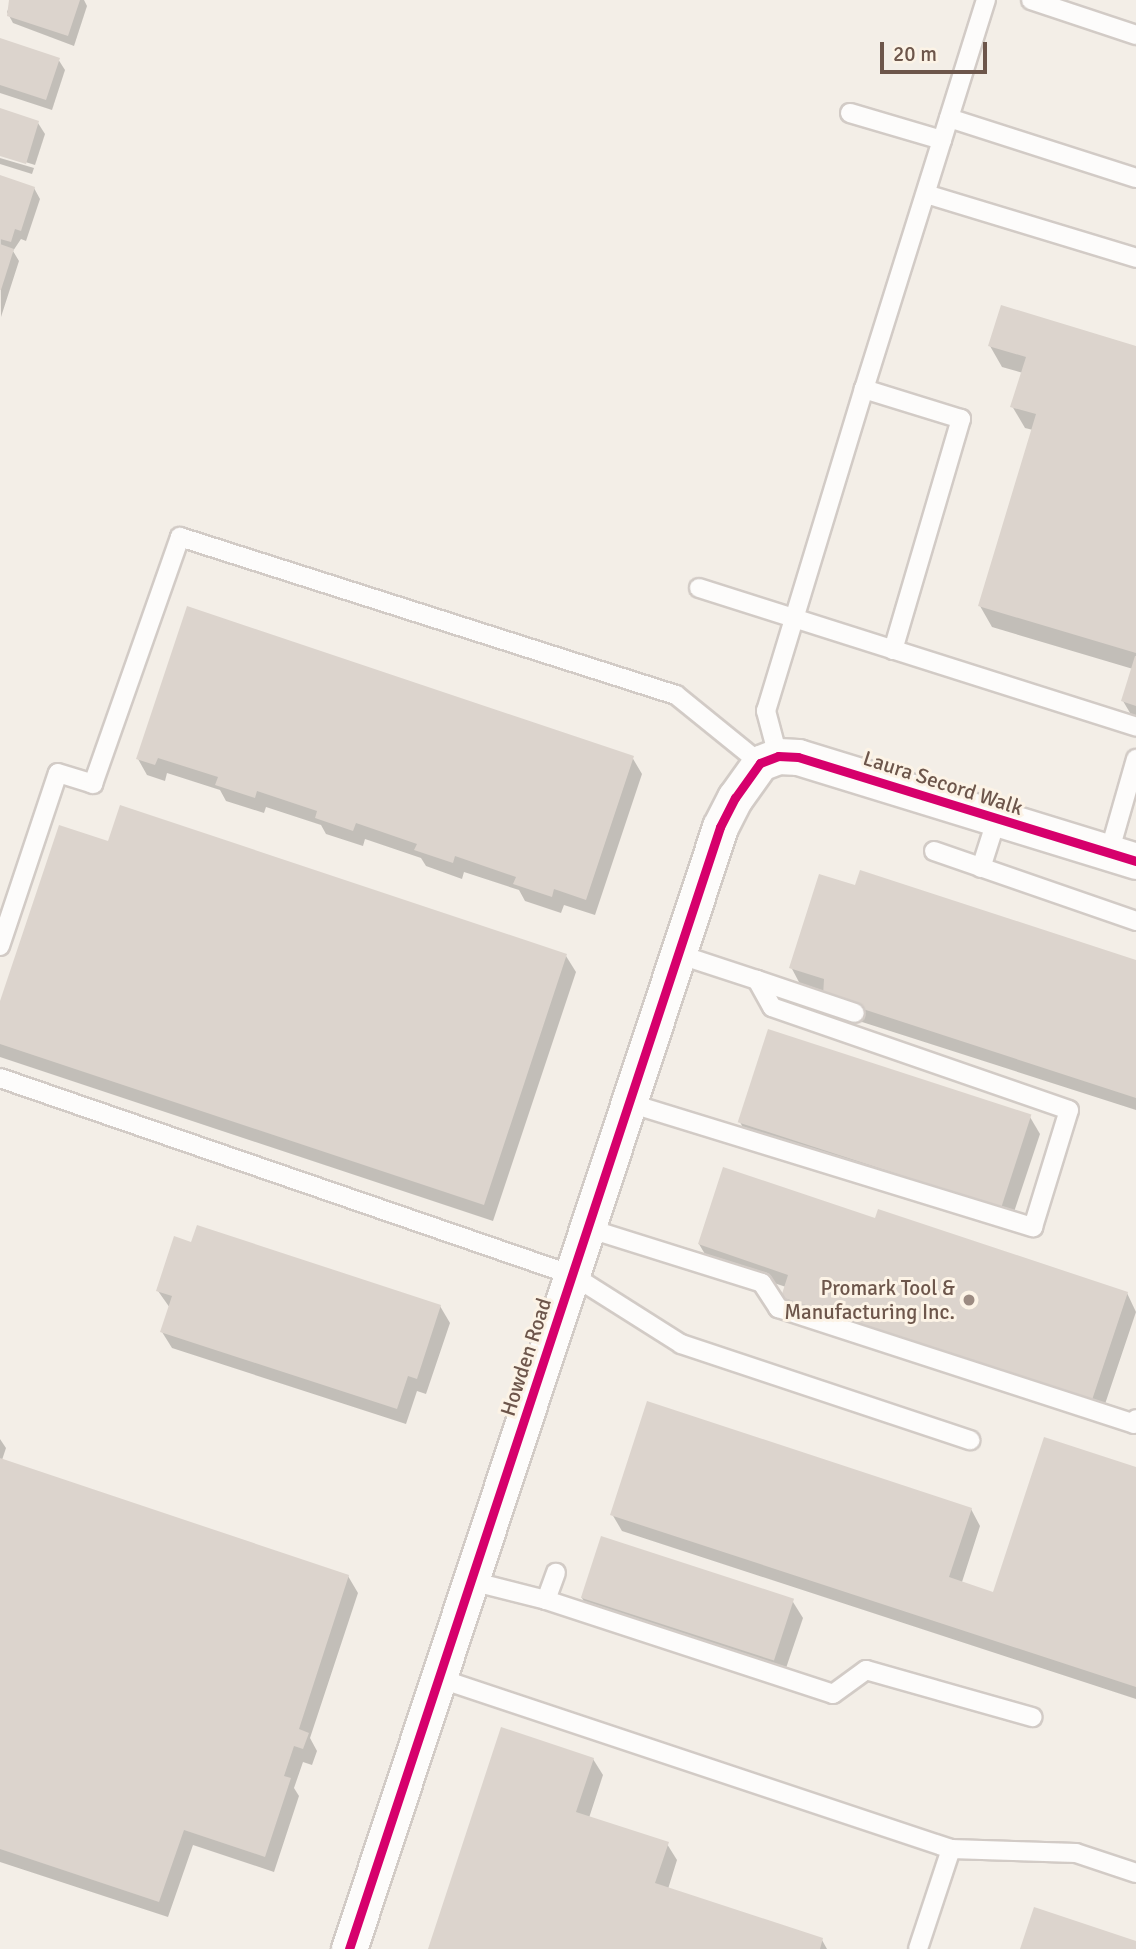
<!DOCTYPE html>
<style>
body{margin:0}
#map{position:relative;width:1136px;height:1949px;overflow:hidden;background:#f3eee7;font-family:Signika,sans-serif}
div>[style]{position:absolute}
.shadow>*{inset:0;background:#0003}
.building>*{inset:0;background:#dcd4cd;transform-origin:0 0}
.roads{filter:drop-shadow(2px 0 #d2cbc6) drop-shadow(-2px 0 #d2cbc6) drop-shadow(0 2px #d2cbc6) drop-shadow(0 -2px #d2cbc6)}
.service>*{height:18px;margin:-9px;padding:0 9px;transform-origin:9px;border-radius:9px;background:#fdfcfb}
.minor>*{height:35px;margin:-17.5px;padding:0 17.5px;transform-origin:17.5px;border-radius:17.5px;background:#fdfcfb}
.cycleway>*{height:9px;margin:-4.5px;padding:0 4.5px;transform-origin:4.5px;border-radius:4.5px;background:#d6006c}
.dots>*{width:19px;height:19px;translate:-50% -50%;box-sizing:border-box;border:4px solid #fcf3e6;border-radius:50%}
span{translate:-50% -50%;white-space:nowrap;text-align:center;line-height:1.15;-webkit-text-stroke:6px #fcf3e6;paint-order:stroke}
.street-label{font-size:21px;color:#6d564b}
.poi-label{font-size:21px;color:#6d564b}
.right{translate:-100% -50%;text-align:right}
.scale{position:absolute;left:880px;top:42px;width:107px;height:32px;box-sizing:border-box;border:4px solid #6d564b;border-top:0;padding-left:9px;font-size:21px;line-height:24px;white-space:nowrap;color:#6d564b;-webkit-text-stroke:5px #fcf3e6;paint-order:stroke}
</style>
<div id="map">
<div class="shadow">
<div style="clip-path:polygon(12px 0,84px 0,87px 6px,74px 46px,13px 23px,7px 12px)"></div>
<div style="clip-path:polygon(0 40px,58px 59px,65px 70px,52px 110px,0 93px)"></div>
<div style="clip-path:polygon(0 110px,38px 123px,45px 134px,35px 165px,0 154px)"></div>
<div style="clip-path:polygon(0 158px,34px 168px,32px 174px,0 164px)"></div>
<div style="clip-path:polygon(0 177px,34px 188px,40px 199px,26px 241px,21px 239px,13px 251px,19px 261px,1px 317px)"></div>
<div style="clip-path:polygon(990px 346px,1136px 348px,1136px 723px,1123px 701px,1133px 669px,992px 627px,980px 606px,1033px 430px,1025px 428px,1012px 406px,1023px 373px,1002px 367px)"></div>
<div style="clip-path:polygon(188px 609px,632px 757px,642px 774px,595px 915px,564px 905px,561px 913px,525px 901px,519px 890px,464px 872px,462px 879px,426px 866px,421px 858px,365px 839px,363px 846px,326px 834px,321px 825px,266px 807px,264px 813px,226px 801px,220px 790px,167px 773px,165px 781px,147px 775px,138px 759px)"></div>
<div style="clip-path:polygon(566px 956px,576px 972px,493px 1221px,0 1057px,0 1007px)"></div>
<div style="clip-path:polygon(1136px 962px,1136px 1110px,834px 1013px,825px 992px,800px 984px,791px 967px)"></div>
<div style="clip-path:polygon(1030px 1117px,1040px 1134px,1010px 1224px,749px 1139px,740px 1122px)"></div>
<div style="clip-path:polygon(876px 1220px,1127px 1293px,1136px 1312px,1101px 1416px,793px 1313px,783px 1297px,786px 1287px,709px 1261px,699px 1244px)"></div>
<div style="clip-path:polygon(158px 1291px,440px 1306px,450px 1323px,426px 1394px,417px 1391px,406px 1424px,172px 1348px,162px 1332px,170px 1308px)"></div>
<div style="clip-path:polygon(0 1439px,6px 1448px,2px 1460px,348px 1576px,358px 1593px,310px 1738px,317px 1751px,312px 1765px,303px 1762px,294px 1788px,299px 1796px,274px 1872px,193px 1845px,168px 1917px,0 1862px)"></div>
<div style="clip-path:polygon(1136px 1469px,1136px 1699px,622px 1531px,612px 1514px,971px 1509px,980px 1526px,962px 1582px,994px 1594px)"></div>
<div style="clip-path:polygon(582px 1598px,793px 1602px,803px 1618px,783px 1677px,592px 1615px)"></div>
<div style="clip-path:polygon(593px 1759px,603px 1775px,589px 1818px,667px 1844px,677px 1860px,668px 1889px,822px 1940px,827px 1949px,430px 1949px)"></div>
</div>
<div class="building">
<div style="clip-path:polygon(9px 0,80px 0,68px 36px,7px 16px)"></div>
<div style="clip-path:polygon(0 38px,60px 58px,46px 100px,0 85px)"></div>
<div style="clip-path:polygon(0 108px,39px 121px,26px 164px,0 156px)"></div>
<div style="clip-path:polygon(0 175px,35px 187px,21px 231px,15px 229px,11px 242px,0 239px)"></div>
<div style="clip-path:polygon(0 244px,14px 249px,1px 290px,0 290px)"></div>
<div style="clip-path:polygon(1001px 305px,1136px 346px,1136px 653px,978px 606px,1036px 414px,1010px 407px,1026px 357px,988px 346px)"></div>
<div style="clip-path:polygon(187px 606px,634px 756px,586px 900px,554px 889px,552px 897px,513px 884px,516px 877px,455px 856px,453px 863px,414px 850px,417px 844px,356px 823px,353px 831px,315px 818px,317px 811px,257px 791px,255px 798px,215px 785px,218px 777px,158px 758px,155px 765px,136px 759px)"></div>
<div style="clip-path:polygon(1135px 656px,1136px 656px,1136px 706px,1121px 701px)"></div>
<div style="clip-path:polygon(120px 805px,567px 954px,484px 1205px,0 1044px,0 1001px,59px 825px,108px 841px)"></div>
<div style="clip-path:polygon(860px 870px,1136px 960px,1136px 1098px,823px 996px,824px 979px,789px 968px,819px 874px,855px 885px)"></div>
<div style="left:768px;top:1029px;width:277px;height:98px;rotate:18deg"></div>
<div style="clip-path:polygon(723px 1167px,875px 1218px,878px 1209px,1128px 1292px,1092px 1400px,781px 1297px,788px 1275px,698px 1244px)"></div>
<div style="clip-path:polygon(197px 1225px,441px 1305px,417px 1379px,408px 1376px,397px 1409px,160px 1332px,172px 1296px,156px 1291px,174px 1236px,191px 1242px)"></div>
<div style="clip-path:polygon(647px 1401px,972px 1508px,949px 1577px,993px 1592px,1044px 1437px,1136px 1467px,1136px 1687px,610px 1515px)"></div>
<div style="clip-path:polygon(0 1458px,349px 1575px,299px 1729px,309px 1733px,303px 1749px,294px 1746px,284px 1776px,291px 1778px,265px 1857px,184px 1830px,159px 1902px,0 1849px)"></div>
<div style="left:601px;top:1536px;width:203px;height:65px;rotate:18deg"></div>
<div style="clip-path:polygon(501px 1727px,594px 1758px,576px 1812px,669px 1842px,655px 1883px,823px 1938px,820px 1949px,428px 1949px)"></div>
<div style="clip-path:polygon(1034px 1907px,1136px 1941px,1136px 1949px,1020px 1949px)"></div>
</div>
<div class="roads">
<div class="service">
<div style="left:1031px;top:0;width:111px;rotate:18.4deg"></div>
<div style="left:850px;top:113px;width:96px;rotate:16.4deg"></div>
<div style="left:949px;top:118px;width:196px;rotate:17.8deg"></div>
<div style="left:926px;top:194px;width:220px;rotate:16.9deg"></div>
<div style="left:699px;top:588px;width:459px;rotate:17.6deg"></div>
<div style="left:893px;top:650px;width:241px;rotate:-73.6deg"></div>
<div style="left:961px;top:419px;width:102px;rotate:-162.8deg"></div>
<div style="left:864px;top:389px;width:408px;rotate:-72.6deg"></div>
<div style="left:778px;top:756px;width:47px;rotate:-104.9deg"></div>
<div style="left:766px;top:711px;width:337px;rotate:-73.1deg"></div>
<div style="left:934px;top:851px;width:214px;rotate:19.1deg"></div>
<div style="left:1109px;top:853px;width:98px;rotate:-74deg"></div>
<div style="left:981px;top:868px;width:52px;rotate:-72.3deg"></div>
<div style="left:0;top:946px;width:182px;rotate:-71.5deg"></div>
<div style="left:58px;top:773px;width:37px;rotate:17deg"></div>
<div style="left:93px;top:784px;width:262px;rotate:-70.6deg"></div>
<div style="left:180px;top:537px;width:521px;rotate:17.67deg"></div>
<div style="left:676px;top:695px;width:108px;rotate:39deg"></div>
<div style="left:757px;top:980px;width:103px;rotate:18.6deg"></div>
<div style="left:0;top:1078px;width:605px;rotate:19deg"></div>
<div style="left:572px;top:1275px;width:129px;rotate:32.3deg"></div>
<div style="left:681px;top:1344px;width:305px;rotate:18.4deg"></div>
<div style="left:629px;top:1103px;width:423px;rotate:17.1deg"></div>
<div style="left:1033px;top:1227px;width:122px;rotate:-72.9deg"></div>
<div style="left:1069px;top:1110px;width:314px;rotate:-160.9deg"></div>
<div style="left:772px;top:1007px;width:31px;rotate:-119deg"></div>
<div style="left:757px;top:980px;width:83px;rotate:-161.8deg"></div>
<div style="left:587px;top:1228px;width:183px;rotate:17.4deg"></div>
<div style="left:762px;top:1283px;width:30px;rotate:57deg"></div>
<div style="left:778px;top:1308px;width:374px;rotate:18deg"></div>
<div style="left:1134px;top:1424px;width:5px;rotate:-68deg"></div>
<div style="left:471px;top:1581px;width:77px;rotate:14.2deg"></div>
<div style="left:546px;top:1600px;width:29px;rotate:-70deg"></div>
<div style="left:546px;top:1600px;width:302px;rotate:18.1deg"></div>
<div style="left:833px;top:1694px;width:41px;rotate:-36deg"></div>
<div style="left:866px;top:1670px;width:173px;rotate:15.8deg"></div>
<div style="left:438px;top:1678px;width:541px;rotate:18.43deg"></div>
<div style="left:951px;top:1849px;width:105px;rotate:108.3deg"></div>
<div style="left:951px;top:1849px;width:125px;rotate:1.8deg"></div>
<div style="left:1076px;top:1853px;width:63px;rotate:18.4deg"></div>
</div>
<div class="minor">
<div style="left:349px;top:1949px;width:1182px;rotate:-71.7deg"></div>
<div style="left:720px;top:827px;width:33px;rotate:-63deg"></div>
<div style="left:735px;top:798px;width:43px;rotate:-54.5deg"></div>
<div style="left:760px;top:763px;width:19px;rotate:-21deg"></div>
<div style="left:778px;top:756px;width:20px;rotate:3deg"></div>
<div style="left:798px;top:757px;width:354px;rotate:17.1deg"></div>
</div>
</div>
<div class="cycleway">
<div style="left:349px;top:1949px;width:1182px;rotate:-71.7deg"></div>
<div style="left:720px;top:827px;width:33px;rotate:-63deg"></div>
<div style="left:735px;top:798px;width:43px;rotate:-54.5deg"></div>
<div style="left:760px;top:763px;width:19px;rotate:-21deg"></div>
<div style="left:778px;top:756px;width:20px;rotate:3deg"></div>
<div style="left:798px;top:757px;width:354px;rotate:17.1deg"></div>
</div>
<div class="dots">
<div style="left:969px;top:1300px;background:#9c8b82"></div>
</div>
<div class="street-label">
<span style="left:943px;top:783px;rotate:18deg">Laura Secord Walk</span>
<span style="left:526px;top:1357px;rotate:-72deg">Howden Road</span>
</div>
<div class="poi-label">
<span class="right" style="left:955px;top:1300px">Promark Tool &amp;<br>Manufacturing Inc.</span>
</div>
<div class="scale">20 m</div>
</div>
